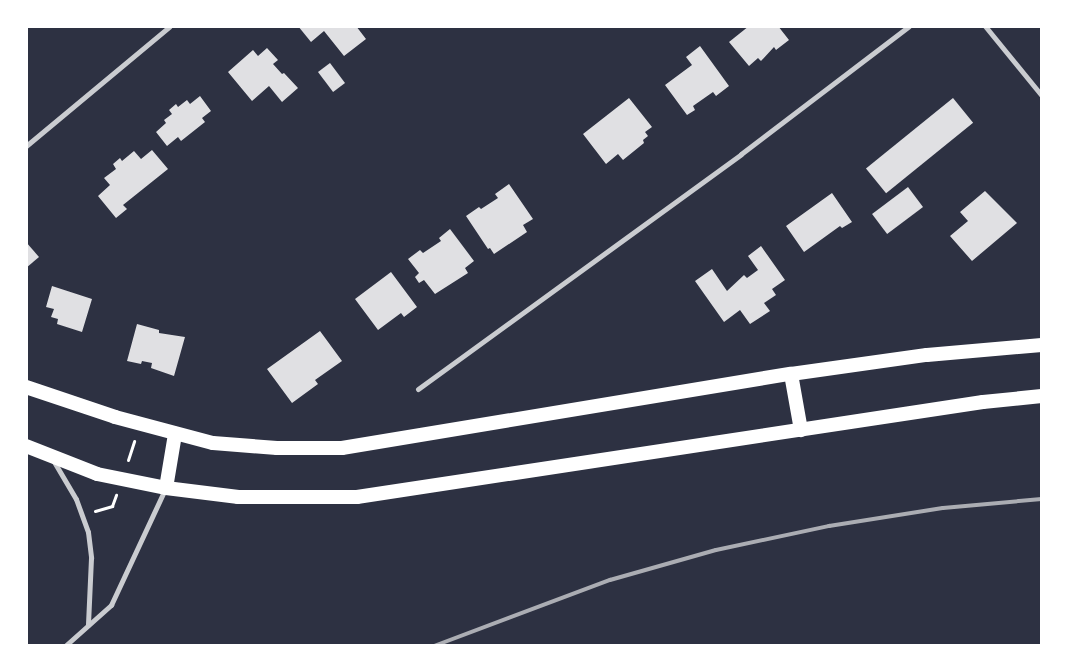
<!DOCTYPE html>
<style>
body{margin:0}
#map{position:relative;width:1068px;height:672px;overflow:hidden;background:#2d3142;font-family:Karla,sans-serif}
div>[style]{position:absolute}
.building>*{inset:0;background:#e0e0e3;transform-origin:0 0}
.path>*{height:3px;margin:-1.5px;padding:0 1.5px;transform-origin:1.5px;border-radius:1.5px;background:#fff}
.minor>*{height:5px;margin:-2.5px;padding:0 2.5px;transform-origin:2.5px;border-radius:2.5px;background:#caccd0}
.trunk>*{height:14px;margin:-7px;padding:0 7px;transform-origin:7px;border-radius:7px;background:#fff}
.rail>*{height:4px;margin:-2px;padding:0 2px;transform-origin:2px;border-radius:2px;background:#abadb3}
span{translate:-50% -50%;white-space:nowrap;text-align:center;line-height:1.15;-webkit-text-stroke:4.5px #fff;paint-order:stroke}
.frame{position:absolute;inset:0;border:28px solid #fff;pointer-events:none}
</style>
<div id="map">
<div class="building">
<div style="clip-path:polygon(298px 26px,356px 26px,366px 39px,344px 56px,324px 31px,311px 42px)"></div>
<div style="clip-path:polygon(749px 26px,778px 26px,789px 40px,776px 50px,774px 47px,761px 61px,758px 58px,749px 66px,729px 42px)"></div>
<div style="clip-path:polygon(700px 46px,729px 86px,716px 96px,713px 92px,693px 106px,695px 110px,687px 115px,665px 85px,692px 65px,686px 57px)"></div>
<div style="clip-path:polygon(267px 48px,278px 60px,273px 64px,282px 74px,284px 73px,298px 88px,282px 102px,269px 86px,252px 101px,228px 72px,253px 50px,258px 56px)"></div>
<div style="left:330px;top:63px;width:25px;height:15px;rotate:53deg"></div>
<div style="clip-path:polygon(200px 96px,211px 111px,202px 118px,205px 122px,181px 141px,178px 137px,167px 146px,156px 132px,166px 123px,164px 120px,172px 114px,169px 110px,176px 104px,178px 107px,187px 100px,190px 104px)"></div>
<div style="clip-path:polygon(629px 98px,652px 127px,645px 132px,648px 136px,643px 140px,644px 143px,623px 160px,618px 154px,606px 164px,583px 134px)"></div>
<div style="left:953px;top:98px;width:32px;height:112px;rotate:51deg"></div>
<div style="clip-path:polygon(152px 150px,168px 169px,123px 205px,127px 209px,116px 218px,98px 196px,110px 185px,104px 178px,116px 169px,113px 164px,120px 158px,122px 161px,134px 151px,141px 159px)"></div>
<div style="clip-path:polygon(509px 184px,533px 219px,523px 225px,527px 232px,494px 254px,490px 248px,488px 249px,466px 216px,479px 207px,481px 209px,498px 198px,495px 194px)"></div>
<div style="left:908px;top:187px;width:25px;height:45px;rotate:53deg"></div>
<div style="clip-path:polygon(985px 191px,1017px 223px,972px 261px,950px 236px,968px 221px,960px 212px)"></div>
<div style="clip-path:polygon(832px 193px,852px 222px,842px 228px,840px 226px,804px 252px,786px 226px)"></div>
<div style="clip-path:polygon(450px 229px,474px 261px,465px 268px,468px 273px,435px 294px,424px 280px,419px 283px,415px 277px,419px 273px,408px 259px,420px 250px,423px 253px,441px 241px,439px 238px)"></div>
<div style="clip-path:polygon(26px 242px,39px 257px,26px 268px)"></div>
<div style="clip-path:polygon(761px 246px,785px 280px,772px 289px,776px 295px,764px 303px,770px 311px,750px 324px,740px 310px,724px 322px,695px 281px,712px 269px,727px 291px,744px 275px,747px 278px,758px 270px,748px 256px)"></div>
<div style="clip-path:polygon(391px 272px,417px 307px,404px 317px,401px 313px,378px 330px,355px 299px)"></div>
<div style="clip-path:polygon(52px 286px,92px 299px,82px 332px,57px 324px,58px 319px,51px 317px,54px 309px,46px 307px)"></div>
<div style="clip-path:polygon(137px 324px,159px 330px,159px 333px,185px 337px,174px 376px,151px 368px,152px 363px,142px 361px,141px 364px,127px 361px)"></div>
<div style="clip-path:polygon(320px 331px,342px 361px,315px 380px,318px 384px,292px 403px,267px 369px)"></div>
</div>
<div class="path">
<div style="left:128px;top:460px;width:20px;rotate:-72deg"></div>
<div style="left:95px;top:511px;width:18px;rotate:-16deg"></div>
<div style="left:112px;top:506px;width:12px;rotate:-70deg"></div>
</div>
<div class="minor">
<div style="left:985px;top:26px;width:90px;rotate:50.8deg"></div>
<div style="left:26px;top:146px;width:187px;rotate:-39.8deg"></div>
<div style="left:418px;top:389px;width:399px;rotate:-36deg"></div>
<div style="left:741px;top:154px;width:211px;rotate:-37.3deg"></div>
<div style="left:53px;top:460px;width:45px;rotate:59.5deg"></div>
<div style="left:76px;top:499px;width:35px;rotate:70deg"></div>
<div style="left:88px;top:532px;width:26px;rotate:83deg"></div>
<div style="left:91px;top:558px;width:67px;rotate:92.6deg"></div>
<div style="left:65px;top:646px;width:62px;rotate:-41.7deg"></div>
<div style="left:111px;top:605px;width:128px;rotate:-65deg"></div>
</div>
<div class="trunk">
<div style="left:791px;top:374px;width:57px;rotate:79.9deg"></div>
<div style="left:26px;top:387px;width:94px;rotate:18.6deg"></div>
<div style="left:115px;top:417px;width:101px;rotate:14.9deg"></div>
<div style="left:213px;top:443px;width:64px;rotate:4.5deg"></div>
<div style="left:277px;top:448px;width:65px"></div>
<div style="left:342px;top:448px;width:455px;rotate:-9.4deg"></div>
<div style="left:791px;top:374px;width:137px;rotate:-8deg"></div>
<div style="left:927px;top:355px;width:115px;rotate:-5deg"></div>
<div style="left:26px;top:446px;width:76px;rotate:21.5deg"></div>
<div style="left:97px;top:474px;width:70px;rotate:11.5deg"></div>
<div style="left:166px;top:488px;width:73px;rotate:7.1deg"></div>
<div style="left:238px;top:497px;width:119px"></div>
<div style="left:357px;top:497px;width:633px;rotate:-8.63deg"></div>
<div style="left:983px;top:402px;width:59px;rotate:-5.8deg"></div>
<div style="left:166px;top:488px;width:55px;rotate:-80.5deg"></div>
</div>
<div class="rail">
<div style="left:434px;top:646px;width:188px;rotate:-20.6deg"></div>
<div style="left:610px;top:580px;width:110px;rotate:-15.8deg"></div>
<div style="left:716px;top:550px;width:116px;rotate:-12deg"></div>
<div style="left:829px;top:526px;width:115px;rotate:-9deg"></div>
<div style="left:943px;top:508px;width:99px;rotate:-5.2deg"></div>
</div>
<div class="frame"></div>
</div>
